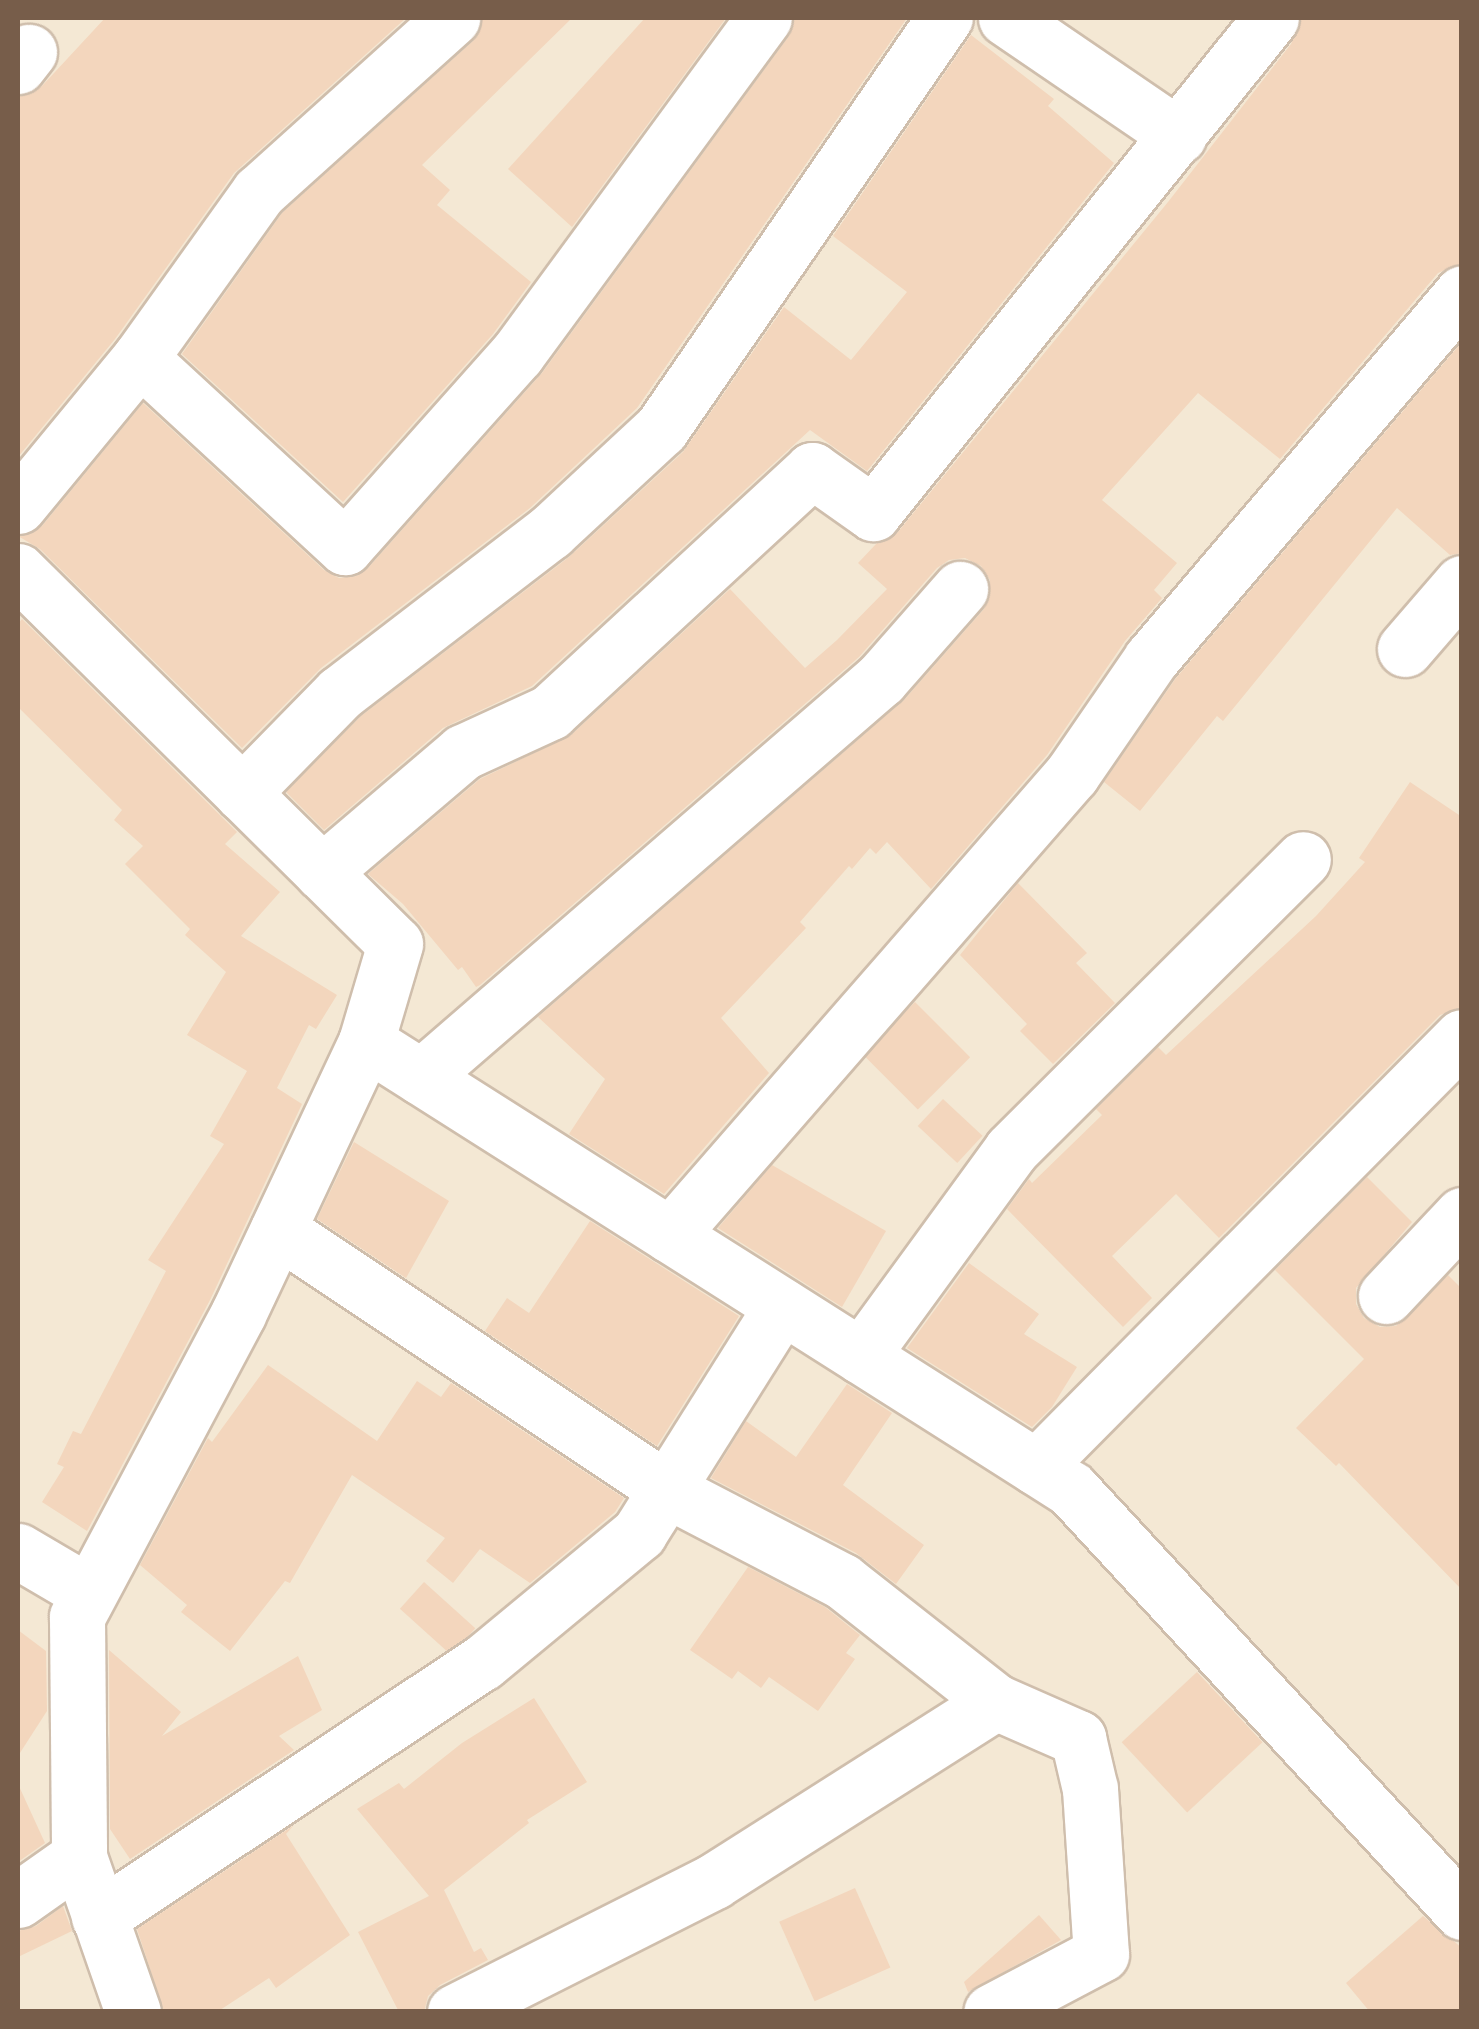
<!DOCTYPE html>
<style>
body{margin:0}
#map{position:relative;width:1479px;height:2029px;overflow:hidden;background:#fdf5e6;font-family:Lato,sans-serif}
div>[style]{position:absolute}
.residential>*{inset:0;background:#f4e8d4;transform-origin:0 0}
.building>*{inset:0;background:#f3d6bd;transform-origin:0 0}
.roads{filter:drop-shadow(2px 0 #cfbeac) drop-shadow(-2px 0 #cfbeac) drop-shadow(0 2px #cfbeac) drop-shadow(0 -2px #cfbeac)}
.minor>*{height:55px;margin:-27.5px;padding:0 27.5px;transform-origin:27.5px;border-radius:27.5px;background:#fff}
span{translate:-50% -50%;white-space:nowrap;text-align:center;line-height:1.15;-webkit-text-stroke:8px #fff9ed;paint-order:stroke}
.frame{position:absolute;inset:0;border:20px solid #775d4a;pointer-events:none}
</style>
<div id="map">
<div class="residential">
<div style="left:18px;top:18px;width:1443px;height:1993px"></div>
</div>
<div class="building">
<div style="clip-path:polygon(105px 18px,406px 18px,234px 173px,115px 339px,18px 457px,18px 97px,42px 86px)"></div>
<div style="clip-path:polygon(482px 18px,572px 18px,422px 165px,450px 190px,437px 205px,531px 282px,493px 334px,343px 502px,182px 354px,282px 213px,473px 41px)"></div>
<div style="clip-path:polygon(645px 18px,726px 18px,572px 227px,508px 169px)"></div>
<div style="clip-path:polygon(795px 18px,907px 18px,637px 408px,530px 508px,321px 668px,242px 748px,40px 549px,18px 536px,42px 526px,143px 403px,324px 570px,339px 578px,356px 576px,368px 568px,542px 373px,789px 36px)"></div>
<div style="clip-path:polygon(1301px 18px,1462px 18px,1462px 263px,1438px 273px,1280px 459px,1198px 393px,1102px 500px,1177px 563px,1154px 590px,1162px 598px,1125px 641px,1047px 755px,931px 889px,887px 842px,876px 854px,870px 848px,852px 869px,849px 866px,800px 922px,806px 928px,721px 1018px,769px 1073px,664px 1194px,569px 1134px,605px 1079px,538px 1017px,904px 700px,984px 609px,990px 596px,990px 580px,981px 566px,965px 558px,949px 560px,937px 568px,859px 657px,480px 985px,476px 987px,462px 967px,458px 970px,403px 904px,368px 874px,480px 779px,571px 735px,730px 589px,805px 668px,837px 640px,887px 589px,858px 563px,877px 543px,897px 533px,1168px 202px,1291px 44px)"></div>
<div style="clip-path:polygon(971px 35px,1054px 99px,1048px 106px,1114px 163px,867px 471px,810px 430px,532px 686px,443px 728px,324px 830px,286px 792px,361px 716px,569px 557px,683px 452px,784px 307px,851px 360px,907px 292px,833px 236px)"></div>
<div style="clip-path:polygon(1461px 343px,1462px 553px,1450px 555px,1397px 508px,1223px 721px,1217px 716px,1140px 811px,1104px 782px,1176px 678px)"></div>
<div style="clip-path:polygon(22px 619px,237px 832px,225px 844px,280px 892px,241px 936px,337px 995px,316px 1029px,309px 1025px,277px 1088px,302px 1104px,210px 1300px,87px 1531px,42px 1502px,64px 1467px,57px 1464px,73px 1431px,81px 1434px,166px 1271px,148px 1260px,224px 1144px,210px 1136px,247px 1071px,187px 1035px,226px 972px,185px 935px,190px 929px,125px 864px,143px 846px,114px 820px,122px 810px,18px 707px,18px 624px)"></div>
<div style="clip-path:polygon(1410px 782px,1462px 817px,1462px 1007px,1440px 1015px,1219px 1238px,1176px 1194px,1112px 1256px,1152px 1298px,1123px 1327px,1007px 1209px,1029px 1179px,1032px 1183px,1102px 1115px,1096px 1109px,1158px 1047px,1166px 1055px,1316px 916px,1365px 862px,1359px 858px)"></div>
<div style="clip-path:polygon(1018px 883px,1087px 953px,1076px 963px,1115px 1003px,1053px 1064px,1020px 1031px,1027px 1024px,960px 955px)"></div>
<div style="left:915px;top:1002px;width:78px;height:74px;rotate:45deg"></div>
<div style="left:943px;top:1099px;width:54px;height:37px;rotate:43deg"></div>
<div style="clip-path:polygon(354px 1142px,449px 1201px,406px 1278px,317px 1219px)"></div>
<div style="clip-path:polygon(772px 1165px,886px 1231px,842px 1307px,718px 1228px)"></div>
<div style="clip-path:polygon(1367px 1177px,1412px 1222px,1356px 1288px,1356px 1304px,1364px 1318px,1380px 1327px,1396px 1326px,1448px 1275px,1462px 1289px,1462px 1590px,1339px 1463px,1336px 1466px,1296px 1428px,1364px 1359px,1275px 1270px)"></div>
<div style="clip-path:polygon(590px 1221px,739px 1316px,657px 1446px,485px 1331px,507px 1298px,529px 1313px)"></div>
<div style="clip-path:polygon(969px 1263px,1039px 1314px,1024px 1334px,1077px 1367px,1052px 1407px,1032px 1427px,907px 1348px)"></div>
<div style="clip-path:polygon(268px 1365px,377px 1441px,417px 1381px,441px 1397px,451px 1383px,624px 1498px,615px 1512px,530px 1583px,480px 1549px,453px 1583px,426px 1561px,445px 1538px,352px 1475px,290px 1583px,285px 1581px,230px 1651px,181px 1612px,187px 1605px,140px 1565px,208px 1438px,212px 1442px)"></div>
<div style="clip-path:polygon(847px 1384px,892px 1413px,843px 1485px,924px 1545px,896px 1584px,856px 1553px,711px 1478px,746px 1421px,796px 1457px)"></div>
<div style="clip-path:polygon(748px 1567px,825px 1607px,860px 1635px,846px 1653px,855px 1659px,818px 1711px,769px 1677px,761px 1688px,738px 1671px,732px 1679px,690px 1650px)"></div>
<div style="left:424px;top:1582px;width:69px;height:36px;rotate:42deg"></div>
<div style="clip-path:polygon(18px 1630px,46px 1651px,47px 1711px,18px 1756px)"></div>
<div style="clip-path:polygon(109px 1650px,181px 1712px,162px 1736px,298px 1656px,322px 1710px,279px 1736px,294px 1750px,130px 1859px,110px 1829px)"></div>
<div style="left:1197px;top:1672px;width:96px;height:103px;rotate:47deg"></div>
<div style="clip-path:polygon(534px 1698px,587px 1782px,527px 1820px,529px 1823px,444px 1890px,474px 1952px,481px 1948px,488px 1960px,440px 1985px,428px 1996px,424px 2012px,399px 2012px,358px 1932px,429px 1896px,357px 1809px,399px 1783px,404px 1789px,462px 1743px)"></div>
<div style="clip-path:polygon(18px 1784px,45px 1843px,18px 1862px)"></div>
<div style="clip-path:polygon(294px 1825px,286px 1834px,350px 1935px,276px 1988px,269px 1978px,217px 2012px,164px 2012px,137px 1929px)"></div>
<div style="left:855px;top:1888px;width:87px;height:83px;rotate:66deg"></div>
<div style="clip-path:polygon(63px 1906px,72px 1931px,18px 1957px,18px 1931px,36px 1926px)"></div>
<div style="clip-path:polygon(1039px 1915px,1061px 1940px,968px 1992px,964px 1982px)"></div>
<div style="clip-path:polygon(1423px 1916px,1462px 1948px,1462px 2012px,1370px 2012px,1346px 1983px)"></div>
</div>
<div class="roads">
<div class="minor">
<div style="left:1006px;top:18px;width:209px;rotate:34.3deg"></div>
<div style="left:18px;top:66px;width:18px;rotate:-52deg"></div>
<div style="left:140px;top:358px;width:204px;rotate:-54.4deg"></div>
<div style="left:259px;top:192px;width:260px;rotate:-42deg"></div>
<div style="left:18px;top:506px;width:192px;rotate:-50.5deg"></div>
<div style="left:140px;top:358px;width:279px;rotate:42.7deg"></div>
<div style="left:345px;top:547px;width:259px;rotate:-48.3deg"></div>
<div style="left:517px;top:354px;width:417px;rotate:-53.7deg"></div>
<div style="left:18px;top:571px;width:530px;rotate:44.69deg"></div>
<div style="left:395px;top:944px;width:102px;rotate:106.5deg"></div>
<div style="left:366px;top:1042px;width:301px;rotate:115.2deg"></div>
<div style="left:238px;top:1314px;width:343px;rotate:118deg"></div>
<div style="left:77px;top:1617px;width:240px;rotate:89.5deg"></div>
<div style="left:79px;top:1857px;width:164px;rotate:70.8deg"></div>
<div style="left:1405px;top:649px;width:87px;rotate:-49.2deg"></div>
<div style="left:242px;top:793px;width:140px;rotate:-45.6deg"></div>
<div style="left:340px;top:693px;width:265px;rotate:-37.5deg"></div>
<div style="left:550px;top:532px;width:151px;rotate:-42.9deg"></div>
<div style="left:661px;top:429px;width:500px;rotate:-55.4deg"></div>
<div style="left:322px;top:872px;width:185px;rotate:-40.4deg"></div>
<div style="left:463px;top:752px;width:96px;rotate:-24.7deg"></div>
<div style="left:550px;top:712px;width:357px;rotate:-42.7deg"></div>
<div style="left:812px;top:470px;width:75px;rotate:35.2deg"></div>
<div style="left:873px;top:513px;width:635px;rotate:-51.2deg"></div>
<div style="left:366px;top:1042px;width:835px;rotate:32.38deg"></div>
<div style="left:1071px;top:1489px;width:576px;rotate:47.25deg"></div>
<div style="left:421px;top:1077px;width:608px;rotate:-40.87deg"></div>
<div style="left:881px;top:679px;width:120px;rotate:-48.7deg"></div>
<div style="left:278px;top:1230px;width:470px;rotate:33.7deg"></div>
<div style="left:669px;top:1491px;width:195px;rotate:27.5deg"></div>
<div style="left:842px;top:1581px;width:196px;rotate:38.2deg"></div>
<div style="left:996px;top:1702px;width:90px;rotate:23.7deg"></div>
<div style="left:1078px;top:1738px;width:52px;rotate:76.8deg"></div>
<div style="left:1090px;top:1789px;width:165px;rotate:86.2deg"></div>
<div style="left:1101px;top:1954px;width:124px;rotate:152.2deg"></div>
<div style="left:670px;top:1235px;width:612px;rotate:-48.91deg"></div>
<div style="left:1072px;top:774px;width:140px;rotate:-55.5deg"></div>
<div style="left:1151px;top:659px;width:480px;rotate:-49.6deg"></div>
<div style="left:1386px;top:1296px;width:111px;rotate:-46.8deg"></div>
<div style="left:861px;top:1356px;width:255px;rotate:-53.9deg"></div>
<div style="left:1011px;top:1150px;width:412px;rotate:-44.9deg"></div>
<div style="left:1036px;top:1467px;width:605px;rotate:-45.27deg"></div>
<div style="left:18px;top:1551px;width:81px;rotate:30.4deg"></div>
<div style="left:18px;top:1900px;width:75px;rotate:-35.2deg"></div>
<div style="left:99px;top:1917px;width:460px;rotate:-33.6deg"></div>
<div style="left:482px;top:1663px;width:204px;rotate:-39.6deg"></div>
<div style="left:639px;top:1533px;width:268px;rotate:-57.8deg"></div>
<div style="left:455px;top:2012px;width:290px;rotate:-26.8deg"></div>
<div style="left:714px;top:1881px;width:334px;rotate:-32.4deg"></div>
</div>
</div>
<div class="frame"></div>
</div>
